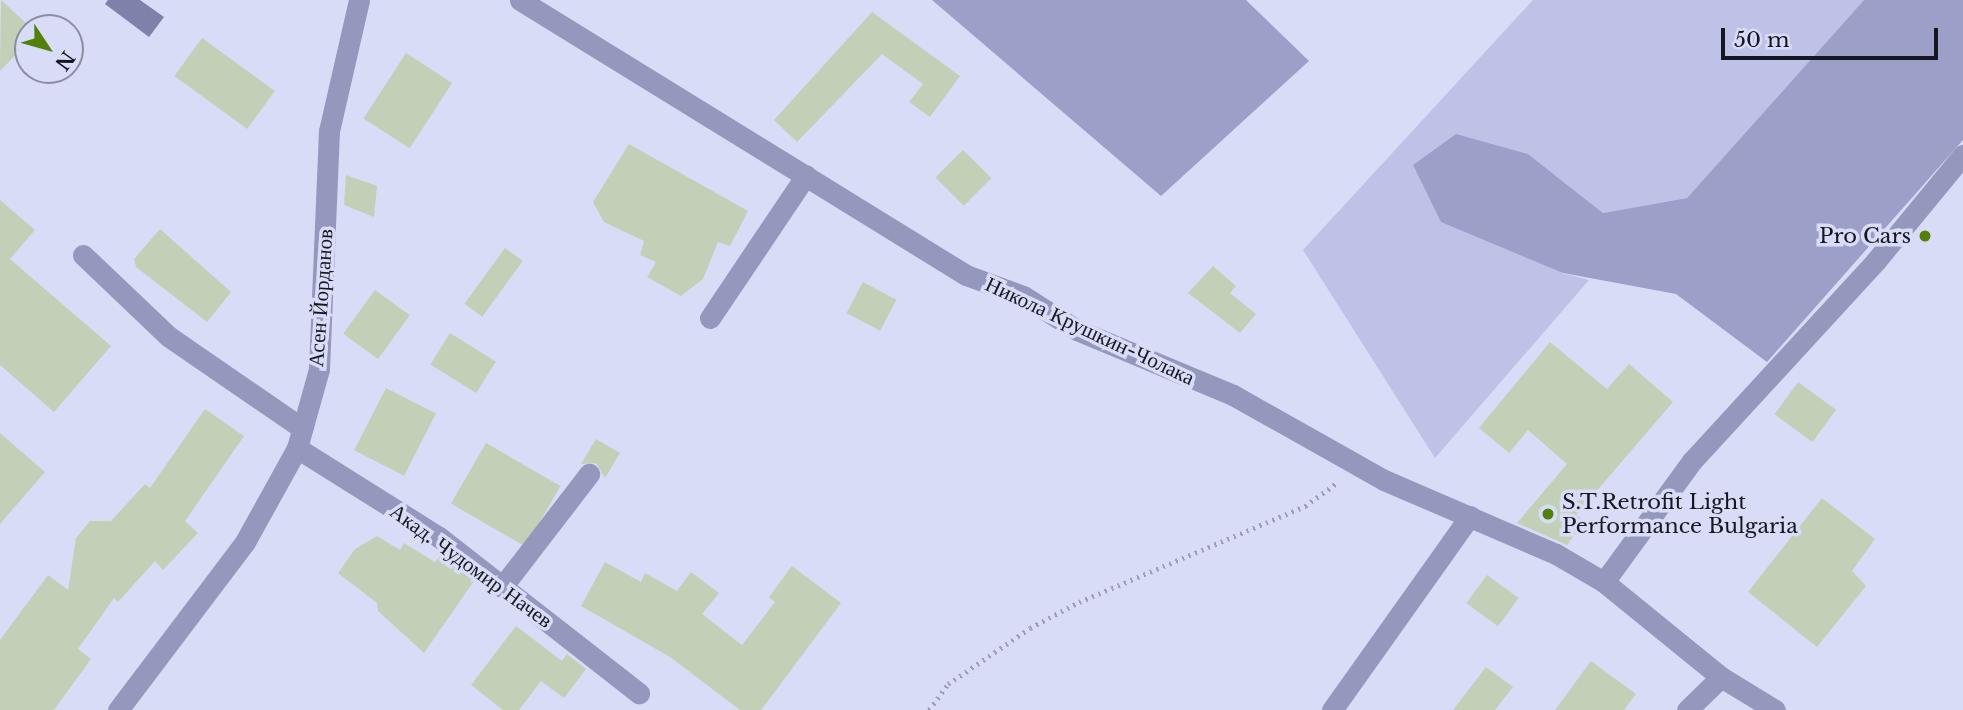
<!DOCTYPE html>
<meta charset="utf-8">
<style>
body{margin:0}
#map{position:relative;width:1963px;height:710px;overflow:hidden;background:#d9dcf7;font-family:"Libre Baskerville",serif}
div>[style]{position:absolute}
.green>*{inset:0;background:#bec2e7}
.forest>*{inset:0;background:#9ca0c9}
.water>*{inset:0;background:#7e82aa}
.building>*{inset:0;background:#c2d0b7;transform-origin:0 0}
.path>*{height:4.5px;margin-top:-2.25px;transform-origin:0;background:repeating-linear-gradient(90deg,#9d9fb5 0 2px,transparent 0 7px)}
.minor>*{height:21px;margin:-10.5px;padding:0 10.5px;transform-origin:10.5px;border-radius:10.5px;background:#9498bd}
.dots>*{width:19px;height:19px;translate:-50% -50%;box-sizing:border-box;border:4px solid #d9dcf7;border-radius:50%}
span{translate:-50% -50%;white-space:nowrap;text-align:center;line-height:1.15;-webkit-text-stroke:7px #d9dcf7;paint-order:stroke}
.poi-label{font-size:21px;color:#161720}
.right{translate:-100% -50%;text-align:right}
.left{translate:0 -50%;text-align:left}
.street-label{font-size:21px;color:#161720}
.north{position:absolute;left:14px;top:14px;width:70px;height:70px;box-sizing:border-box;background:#d9dcf7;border:2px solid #8b8da1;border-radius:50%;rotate:126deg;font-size:19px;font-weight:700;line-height:28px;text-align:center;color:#161720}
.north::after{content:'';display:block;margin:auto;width:24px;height:32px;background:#52800b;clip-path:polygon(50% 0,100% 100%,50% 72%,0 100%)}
.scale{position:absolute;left:1721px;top:28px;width:217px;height:32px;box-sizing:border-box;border:4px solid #161720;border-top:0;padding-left:9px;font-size:21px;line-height:24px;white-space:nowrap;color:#161720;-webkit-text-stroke:5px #d9dcf7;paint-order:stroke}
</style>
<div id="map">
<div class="green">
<div style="clip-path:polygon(1533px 0,1864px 0,1687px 198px,1603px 213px,1528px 154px,1562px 273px,1589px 280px,1435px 458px,1303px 250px)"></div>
</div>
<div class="forest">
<div style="clip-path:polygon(932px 0,1246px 0,1309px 61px,1161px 196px)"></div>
<div style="clip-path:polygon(1864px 0,1963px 0,1963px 140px,1767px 362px,1676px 294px,1563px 273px,1441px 222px,1413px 165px,1456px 134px,1528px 154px,1603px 213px,1687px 198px)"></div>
</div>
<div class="water">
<div style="clip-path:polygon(108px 0,140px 0,164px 17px,149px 37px,105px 4px)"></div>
</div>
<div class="building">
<div style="clip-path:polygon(1px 0,28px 25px,28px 42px,0 71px)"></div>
<div style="clip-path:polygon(872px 12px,960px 76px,930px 117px,909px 102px,923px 84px,882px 54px,797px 142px,774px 120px)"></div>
<div style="left:202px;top:38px;width:90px;height:47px;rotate:36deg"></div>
<div style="left:406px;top:53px;width:55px;height:78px;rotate:33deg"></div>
<div style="clip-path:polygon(629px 144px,748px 211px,730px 246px,718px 242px,703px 279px,681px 296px,647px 277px,656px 262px,640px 255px,644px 241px,604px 222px,593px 202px)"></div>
<div style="left:963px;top:150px;width:40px;height:39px;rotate:45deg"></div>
<div style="clip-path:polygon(346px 175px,377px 186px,374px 217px,344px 205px)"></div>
<div style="clip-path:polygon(0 200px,35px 230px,10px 259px,111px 346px,54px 412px,0 365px)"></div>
<div style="clip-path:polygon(160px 229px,231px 292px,207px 322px,136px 267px,134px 259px)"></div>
<div style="left:505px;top:248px;width:22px;height:69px;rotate:36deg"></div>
<div style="clip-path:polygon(1213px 266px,1236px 286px,1230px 293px,1256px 314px,1240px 333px,1188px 293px)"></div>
<div style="left:863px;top:282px;width:38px;height:35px;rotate:28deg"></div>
<div style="left:375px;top:290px;width:43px;height:54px;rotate:36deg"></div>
<div style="left:450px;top:333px;width:54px;height:37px;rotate:32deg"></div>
<div style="clip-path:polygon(1550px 342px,1607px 389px,1629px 364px,1673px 402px,1576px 515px,1585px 521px,1567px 545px,1517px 523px,1567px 464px,1528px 430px,1509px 453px,1479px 428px)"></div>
<div style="left:1798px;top:382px;width:47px;height:40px;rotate:36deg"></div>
<div style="left:386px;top:388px;width:56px;height:70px;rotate:27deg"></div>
<div style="clip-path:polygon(205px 409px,244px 436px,185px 521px,198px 533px,163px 570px,155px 561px,118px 602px,114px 598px,78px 649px,91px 659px,54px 710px,0 710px,0 640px,48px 575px,68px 590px,76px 538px,90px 521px,111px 521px,145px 484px,150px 488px)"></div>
<div style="clip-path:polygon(0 433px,45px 472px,0 524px)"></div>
<div style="clip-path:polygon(596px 439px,620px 453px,605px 478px,596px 463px,581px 464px)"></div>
<div style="left:486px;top:443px;width:86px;height:70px;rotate:30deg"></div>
<div style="clip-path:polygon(1822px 498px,1875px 539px,1852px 571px,1866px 586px,1817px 647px,1748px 592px)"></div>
<div style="clip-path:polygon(377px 536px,400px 550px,404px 543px,435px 562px,441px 555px,474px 581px,424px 653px,378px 611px,377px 603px,338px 573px,355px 549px)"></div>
<div style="clip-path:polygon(605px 562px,641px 582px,645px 573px,677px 591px,691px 572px,719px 593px,702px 614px,742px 645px,775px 602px,769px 597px,792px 566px,841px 603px,761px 710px,740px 710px,670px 657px,581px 606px)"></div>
<div style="left:1487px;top:575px;width:39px;height:35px;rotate:36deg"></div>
<div style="clip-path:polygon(516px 626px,562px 661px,567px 654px,586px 669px,564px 698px,541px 681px,519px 710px,503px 710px,471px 685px)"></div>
<div style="clip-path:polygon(1591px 661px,1636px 694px,1624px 710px,1555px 710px)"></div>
<div style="clip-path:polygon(1486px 667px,1513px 687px,1495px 710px,1453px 710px)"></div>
</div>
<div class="path">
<div style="left:929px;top:710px;width:32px;rotate:-54deg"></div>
<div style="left:948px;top:684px;width:99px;rotate:-34.3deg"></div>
<div style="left:1030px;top:628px;width:55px;rotate:-28deg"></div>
<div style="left:1079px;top:602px;width:246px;rotate:-23deg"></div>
<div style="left:1305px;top:506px;width:41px;rotate:-36deg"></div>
</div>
<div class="minor">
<div style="left:520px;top:0;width:524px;rotate:31.66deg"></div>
<div style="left:966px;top:275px;width:61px;rotate:20.2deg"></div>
<div style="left:1023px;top:296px;width:64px;rotate:32.2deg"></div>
<div style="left:1077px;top:330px;width:169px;rotate:22.6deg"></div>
<div style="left:1233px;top:395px;width:173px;rotate:29.4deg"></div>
<div style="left:1384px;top:480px;width:187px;rotate:23.3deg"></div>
<div style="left:1556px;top:554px;width:56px;rotate:30.3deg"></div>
<div style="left:1604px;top:582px;width:151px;rotate:39.1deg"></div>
<div style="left:1721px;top:677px;width:63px;rotate:31.4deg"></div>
<div style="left:83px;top:255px;width:117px;rotate:43.6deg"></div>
<div style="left:168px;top:336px;width:163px;rotate:34.5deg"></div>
<div style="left:710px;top:318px;width:172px;rotate:-56.1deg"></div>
<div style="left:297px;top:448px;width:168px;rotate:32.1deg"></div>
<div style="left:439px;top:537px;width:254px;rotate:38deg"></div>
<div style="left:1604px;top:582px;width:150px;rotate:-54deg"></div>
<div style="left:1692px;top:461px;width:270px;rotate:-47.4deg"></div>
<div style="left:1875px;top:262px;width:139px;rotate:-50.6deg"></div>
<div style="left:502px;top:587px;width:143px;rotate:-52.4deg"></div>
<div style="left:118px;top:710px;width:211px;rotate:-52.9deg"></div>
<div style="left:245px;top:542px;width:107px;rotate:-61deg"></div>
<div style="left:297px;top:448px;width:82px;rotate:-74.4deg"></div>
<div style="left:319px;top:369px;width:238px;rotate:-87.6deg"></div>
<div style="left:329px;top:131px;width:134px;rotate:-77.1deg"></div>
<div style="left:1332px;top:710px;width:238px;rotate:-54.6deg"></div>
<div style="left:1687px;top:710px;width:47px;rotate:-44.1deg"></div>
</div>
<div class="dots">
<div style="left:1925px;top:236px;background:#52800b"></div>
<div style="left:1548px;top:514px;background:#52800b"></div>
</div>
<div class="poi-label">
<span class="right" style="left:1911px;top:236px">Pro Cars</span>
<span class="left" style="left:1562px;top:514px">S.T.Retrofit Light<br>Performance Bulgaria</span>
</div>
<div class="street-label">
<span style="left:321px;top:298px;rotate:-86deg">Асен Йорданов</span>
<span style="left:1090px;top:331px;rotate:25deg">Никола Крушкин-Чолака</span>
<span style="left:471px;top:566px;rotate:36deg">Акад. Чудомир Начев</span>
</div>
<div class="north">N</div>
<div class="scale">50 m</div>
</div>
